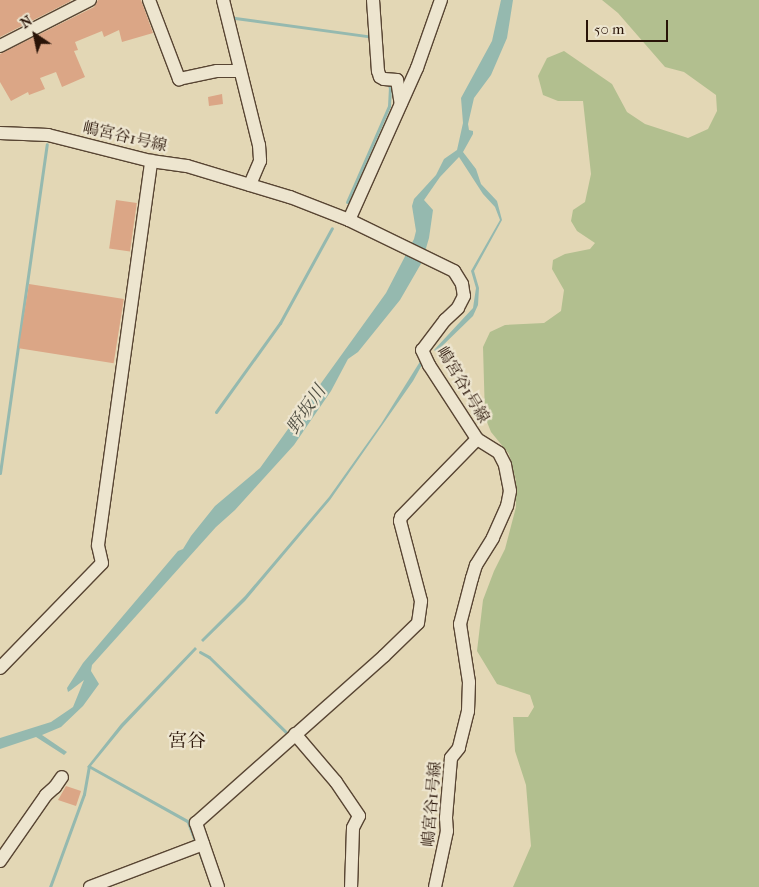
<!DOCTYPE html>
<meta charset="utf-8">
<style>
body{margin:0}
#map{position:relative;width:759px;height:887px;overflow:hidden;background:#e3d7b5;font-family:"IM FELL French Canon","Noto Serif JP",serif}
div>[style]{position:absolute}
.green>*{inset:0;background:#b2bf8f}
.water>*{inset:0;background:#95b9af}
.stream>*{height:3px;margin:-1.5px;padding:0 1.5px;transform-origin:1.5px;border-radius:1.5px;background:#95b9af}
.building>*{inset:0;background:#dba686;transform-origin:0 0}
.roads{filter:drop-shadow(1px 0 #584533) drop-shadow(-1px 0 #584533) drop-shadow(0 1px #584533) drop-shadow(0 -1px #584533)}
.minor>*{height:12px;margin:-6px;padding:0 6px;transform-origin:6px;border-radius:6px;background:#ede5cf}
span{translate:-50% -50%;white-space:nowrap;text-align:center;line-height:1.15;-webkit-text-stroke:4.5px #ede5cf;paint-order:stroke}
.street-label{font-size:16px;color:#291408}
.water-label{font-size:18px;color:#4f4e42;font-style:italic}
.quarter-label{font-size:19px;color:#291408}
.north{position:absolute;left:10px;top:10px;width:50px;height:50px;-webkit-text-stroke:4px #ede5cf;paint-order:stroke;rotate:326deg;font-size:14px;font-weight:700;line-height:20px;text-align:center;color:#291408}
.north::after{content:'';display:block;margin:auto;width:18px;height:22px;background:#291408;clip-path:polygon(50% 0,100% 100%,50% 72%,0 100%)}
.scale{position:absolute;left:586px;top:20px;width:82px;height:22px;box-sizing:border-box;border:2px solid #291408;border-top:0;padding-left:6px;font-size:15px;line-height:18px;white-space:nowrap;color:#291408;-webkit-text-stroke:4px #ede5cf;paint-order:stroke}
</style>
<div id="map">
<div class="green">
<div style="clip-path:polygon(602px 0,759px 0,759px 887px,513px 887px,531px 846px,526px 785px,515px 751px,513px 717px,528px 717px,534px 707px,530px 695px,497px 684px,477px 651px,483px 600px,494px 571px,505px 549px,516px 507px,516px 481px,509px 454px,491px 432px,485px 417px,483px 347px,490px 332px,505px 325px,544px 323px,561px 311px,564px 290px,552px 269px,553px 260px,565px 254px,590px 249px,595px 243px,577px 231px,571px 221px,573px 210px,585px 202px,591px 174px,583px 101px,558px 101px,543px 95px,538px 76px,547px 58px,564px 51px,612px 84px,627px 112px,645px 124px,688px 138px,708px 129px,717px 111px,716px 95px,684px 72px,665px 67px,618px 13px)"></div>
</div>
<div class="water">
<div style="clip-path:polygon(501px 0,513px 0,507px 38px,491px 75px,474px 98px,468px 124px,469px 130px,473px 131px,473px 134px,463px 152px,476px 169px,481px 184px,497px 201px,502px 220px,474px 271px,479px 288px,478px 305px,473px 316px,436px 352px,434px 350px,473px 308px,476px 288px,471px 271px,500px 220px,495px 207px,483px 194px,459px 157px,440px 177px,424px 200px,433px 210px,429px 238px,422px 262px,400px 300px,358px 352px,348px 359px,331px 391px,294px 445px,235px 510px,216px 527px,92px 665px,91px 671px,99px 684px,83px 706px,61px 727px,42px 735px,67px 752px,64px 755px,36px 737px,0 749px,0 738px,51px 722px,73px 707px,84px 680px,71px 690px,68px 692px,67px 688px,83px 663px,178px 551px,183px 549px,191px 536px,215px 506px,260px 468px,386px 293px,414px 239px,416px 231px,412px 206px,414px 199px,436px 175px,444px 159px,457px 150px,463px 123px,461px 98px,492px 41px)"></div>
<div style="clip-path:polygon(421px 360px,423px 363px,413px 381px,330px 500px,245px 601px,203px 642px,201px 640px,245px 596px,329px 497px,381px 424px)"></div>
<div style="clip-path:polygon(195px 647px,197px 649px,123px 727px,91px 766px,190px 821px,214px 887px,211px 887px,187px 823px,87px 767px,121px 724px)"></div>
</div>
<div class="stream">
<div style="left:235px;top:18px;width:139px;rotate:7.8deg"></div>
<div style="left:347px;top:202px;width:105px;rotate:-66.4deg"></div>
<div style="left:389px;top:106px;width:18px;rotate:-87deg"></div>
<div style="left:390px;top:88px;width:6px;rotate:-108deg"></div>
<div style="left:216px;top:412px;width:110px;rotate:-54.3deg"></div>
<div style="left:280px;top:323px;width:108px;rotate:-61.3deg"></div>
<div style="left:0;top:473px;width:332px;rotate:-81.9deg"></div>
<div style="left:200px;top:652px;width:10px;rotate:29deg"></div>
<div style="left:209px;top:657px;width:110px;rotate:44.3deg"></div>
<div style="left:50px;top:887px;width:99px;rotate:-69.9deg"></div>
<div style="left:84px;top:794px;width:28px;rotate:-80deg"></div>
</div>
<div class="building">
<div style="clip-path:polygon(0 0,70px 0,71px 1px,0 37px)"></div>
<div style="clip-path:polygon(98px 0,141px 0,153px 33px,122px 42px,119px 30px,104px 37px,102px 31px,75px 42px,78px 50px,74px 51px,85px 77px,62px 87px,56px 72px,40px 78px,45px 89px,29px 95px,28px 92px,11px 101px,0 82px,0 54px,94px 7px)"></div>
<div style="clip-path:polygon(222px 94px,223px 104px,209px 106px,208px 97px)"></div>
<div style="left:116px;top:200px;width:21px;height:49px;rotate:8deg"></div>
<div style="left:29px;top:284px;width:96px;height:65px;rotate:9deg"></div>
<div style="clip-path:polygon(66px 786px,81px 791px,76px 806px,58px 800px)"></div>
</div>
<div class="roads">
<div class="minor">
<div style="left:149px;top:0;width:85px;rotate:69.2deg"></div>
<div style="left:179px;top:79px;width:39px;rotate:-12deg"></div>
<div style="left:217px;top:71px;width:23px"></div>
<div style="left:223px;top:0;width:149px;rotate:76.1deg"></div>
<div style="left:259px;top:145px;width:16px;rotate:86deg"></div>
<div style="left:260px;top:161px;width:26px;rotate:113deg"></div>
<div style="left:373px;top:0;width:71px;rotate:86deg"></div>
<div style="left:378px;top:71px;width:6px;rotate:72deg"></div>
<div style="left:380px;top:77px;width:4px;rotate:27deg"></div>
<div style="left:384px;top:79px;width:13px;rotate:4deg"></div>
<div style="left:397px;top:80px;width:24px;rotate:81deg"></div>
<div style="left:0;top:46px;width:101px;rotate:-27.1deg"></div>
<div style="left:0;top:133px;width:48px;rotate:2.4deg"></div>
<div style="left:48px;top:135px;width:106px;rotate:14.2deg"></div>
<div style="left:151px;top:161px;width:36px;rotate:8deg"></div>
<div style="left:187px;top:166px;width:108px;rotate:16.8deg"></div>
<div style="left:290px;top:197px;width:63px;rotate:21.3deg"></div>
<div style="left:349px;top:220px;width:117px;rotate:25.9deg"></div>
<div style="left:454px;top:271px;width:15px;rotate:58deg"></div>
<div style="left:462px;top:284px;width:12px;rotate:81deg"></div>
<div style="left:464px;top:296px;width:13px;rotate:117deg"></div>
<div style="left:458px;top:308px;width:18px;rotate:137deg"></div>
<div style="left:445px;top:320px;width:38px;rotate:127deg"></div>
<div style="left:422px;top:350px;width:17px;rotate:65deg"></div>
<div style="left:429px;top:365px;width:88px;rotate:57deg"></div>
<div style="left:477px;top:439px;width:26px;rotate:32deg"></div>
<div style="left:499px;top:453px;width:13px;rotate:63deg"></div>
<div style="left:505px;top:465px;width:26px;rotate:79deg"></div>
<div style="left:510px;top:491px;width:15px;rotate:101deg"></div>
<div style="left:507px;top:506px;width:35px;rotate:114deg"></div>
<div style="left:493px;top:538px;width:32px;rotate:122deg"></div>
<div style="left:476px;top:565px;width:14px;rotate:107deg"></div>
<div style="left:472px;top:578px;width:48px;rotate:104.6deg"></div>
<div style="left:460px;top:624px;width:59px;rotate:81.2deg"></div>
<div style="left:469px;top:682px;width:29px;rotate:92deg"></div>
<div style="left:468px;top:711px;width:38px;rotate:104deg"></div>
<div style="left:459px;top:748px;width:13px;rotate:129deg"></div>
<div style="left:451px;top:758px;width:60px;rotate:94.8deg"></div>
<div style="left:446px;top:818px;width:13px;rotate:86deg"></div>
<div style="left:447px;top:831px;width:57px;rotate:102.1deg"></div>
<div style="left:349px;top:220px;width:167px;rotate:-65.9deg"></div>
<div style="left:417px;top:68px;width:72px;rotate:-70.6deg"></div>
<div style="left:0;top:668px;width:146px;rotate:-45.8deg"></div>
<div style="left:102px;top:563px;width:18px;rotate:-103deg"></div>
<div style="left:98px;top:545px;width:388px;rotate:-82.1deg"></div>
<div style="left:295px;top:734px;width:63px;rotate:49.5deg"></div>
<div style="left:336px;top:782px;width:41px;rotate:55.9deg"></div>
<div style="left:359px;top:816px;width:13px;rotate:117deg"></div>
<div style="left:353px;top:828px;width:59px;rotate:91.9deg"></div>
<div style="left:0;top:861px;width:80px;rotate:-55.1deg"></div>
<div style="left:46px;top:795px;width:12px;rotate:-42deg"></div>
<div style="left:55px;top:787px;width:12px;rotate:-55deg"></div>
<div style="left:90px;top:887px;width:121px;rotate:-20.8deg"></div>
<div style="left:218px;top:887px;width:68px;rotate:-109deg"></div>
<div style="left:196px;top:823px;width:251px;rotate:-41.6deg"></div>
<div style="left:384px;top:656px;width:47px;rotate:-44.1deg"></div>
<div style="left:418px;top:623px;width:22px;rotate:-82deg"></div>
<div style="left:421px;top:601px;width:83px;rotate:-104.7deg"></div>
<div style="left:400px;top:521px;width:4px;rotate:-76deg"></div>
<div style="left:401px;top:517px;width:109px;rotate:-45.7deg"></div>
</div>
</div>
<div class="street-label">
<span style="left:125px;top:137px;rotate:13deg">嶋宮谷1号線</span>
<span style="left:463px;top:385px;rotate:59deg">嶋宮谷1号線</span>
<span style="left:432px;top:804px;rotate:-85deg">嶋宮谷1号線</span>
</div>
<div class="water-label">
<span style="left:307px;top:410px;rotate:-56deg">野坂川</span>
</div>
<div class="quarter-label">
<span style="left:187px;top:742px">宮谷</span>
</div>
<div class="north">N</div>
<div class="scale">50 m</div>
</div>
